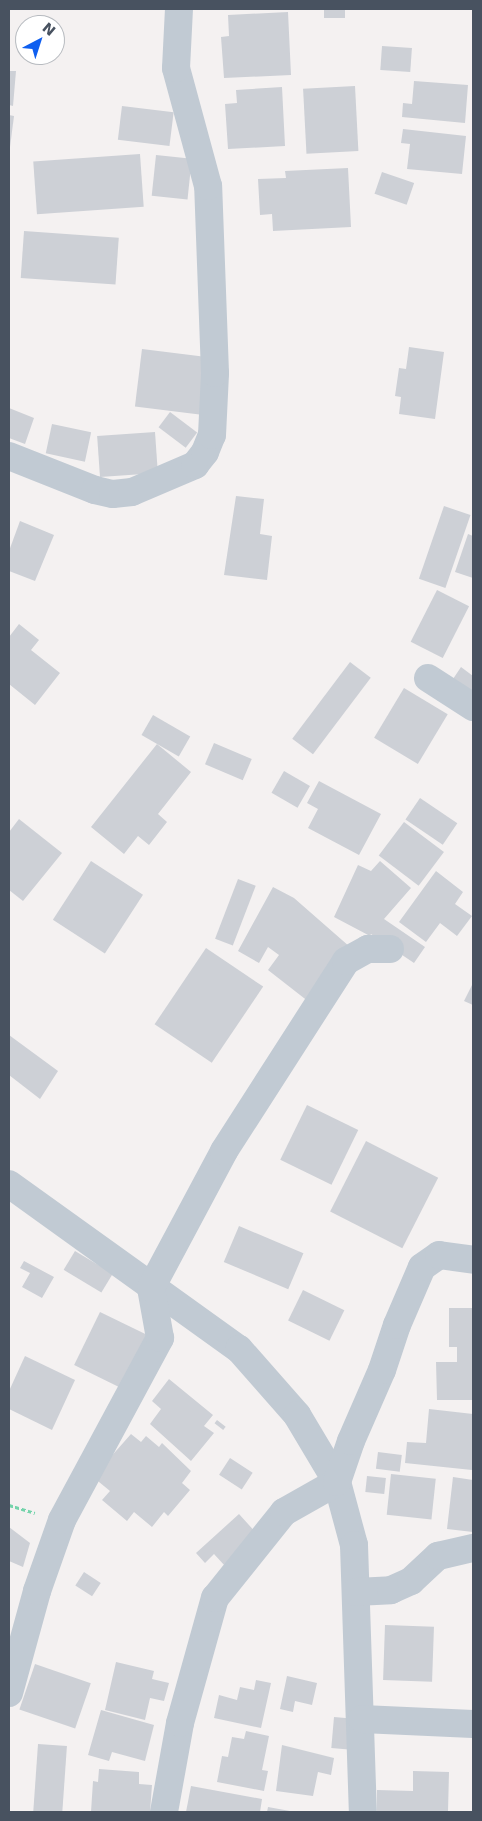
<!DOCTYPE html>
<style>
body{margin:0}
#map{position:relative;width:482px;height:1821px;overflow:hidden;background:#f4f1f1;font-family:"DejaVu Sans",sans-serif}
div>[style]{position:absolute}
.building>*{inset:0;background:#cdd0d6;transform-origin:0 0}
.path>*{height:3px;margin-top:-1.5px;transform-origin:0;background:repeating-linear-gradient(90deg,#74d3ab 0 4px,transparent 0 6.5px)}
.minor>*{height:28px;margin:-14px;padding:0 14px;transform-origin:14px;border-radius:14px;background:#c1cad3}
span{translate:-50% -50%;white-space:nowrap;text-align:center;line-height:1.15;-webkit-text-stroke:5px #fff;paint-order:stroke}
.frame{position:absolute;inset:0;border:10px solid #485260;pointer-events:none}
.north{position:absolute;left:15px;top:15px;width:50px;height:50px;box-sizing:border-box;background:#fff;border:1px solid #b6babf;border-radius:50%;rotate:40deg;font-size:14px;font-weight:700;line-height:20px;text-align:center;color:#485260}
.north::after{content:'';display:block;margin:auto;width:18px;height:22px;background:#0f5ff0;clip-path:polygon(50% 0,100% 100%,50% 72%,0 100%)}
</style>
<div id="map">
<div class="building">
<div style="left:324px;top:9px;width:21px;height:9px"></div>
<div style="clip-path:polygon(288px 12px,291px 75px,224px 78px,221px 37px,229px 36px,228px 15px)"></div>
<div style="left:382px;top:46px;width:30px;height:24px;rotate:4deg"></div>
<div style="clip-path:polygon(9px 71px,16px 71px,13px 106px,9px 105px)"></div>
<div style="clip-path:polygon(414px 81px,468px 85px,465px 123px,402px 117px,403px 103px,412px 104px)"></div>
<div style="left:355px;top:86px;width:65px;height:52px;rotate:87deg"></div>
<div style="clip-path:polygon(282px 87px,285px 146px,228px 149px,225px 104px,237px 103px,236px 90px)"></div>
<div style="left:122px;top:106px;width:52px;height:34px;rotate:7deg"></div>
<div style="clip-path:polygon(9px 115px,14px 116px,10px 147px,9px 147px)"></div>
<div style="clip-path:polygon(403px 129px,466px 136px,462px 174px,407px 169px,410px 144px,401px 143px)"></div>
<div style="left:140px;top:154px;width:53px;height:107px;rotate:86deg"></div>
<div style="left:156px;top:155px;width:36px;height:41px;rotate:6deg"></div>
<div style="clip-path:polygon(348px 168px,351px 227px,273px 231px,272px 214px,260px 215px,258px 179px,286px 178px,285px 171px)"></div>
<div style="left:382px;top:172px;width:34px;height:23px;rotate:19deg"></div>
<div style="left:24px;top:231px;width:95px;height:47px;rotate:4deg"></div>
<div style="clip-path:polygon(409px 347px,444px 352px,435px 419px,399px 414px,401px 397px,395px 396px,399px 368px,406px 369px)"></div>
<div style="left:142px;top:349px;width:67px;height:58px;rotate:7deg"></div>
<div style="clip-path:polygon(9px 408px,34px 418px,25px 444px,9px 438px)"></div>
<div style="left:170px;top:412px;width:34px;height:19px;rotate:37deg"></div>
<div style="left:52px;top:424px;width:40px;height:30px;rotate:12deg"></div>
<div style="left:155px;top:432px;width:41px;height:58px;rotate:86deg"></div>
<div style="clip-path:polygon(236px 496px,264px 499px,260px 534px,272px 536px,267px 580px,224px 575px)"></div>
<div style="left:444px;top:506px;width:28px;height:77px;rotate:19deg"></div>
<div style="clip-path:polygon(20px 521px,54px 535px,35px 581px,9px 571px,9px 551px)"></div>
<div style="clip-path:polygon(468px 534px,473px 536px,473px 578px,455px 572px)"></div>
<div style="left:437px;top:590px;width:36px;height:58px;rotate:27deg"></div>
<div style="clip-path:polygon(19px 624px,39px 640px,31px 650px,60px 673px,35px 705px,9px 684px,9px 637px)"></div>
<div style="left:350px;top:662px;width:26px;height:96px;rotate:37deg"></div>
<div style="clip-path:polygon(461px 667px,473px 676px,473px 702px,449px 685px)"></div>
<div style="left:404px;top:688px;width:51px;height:58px;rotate:31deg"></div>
<div style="left:153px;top:715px;width:43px;height:23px;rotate:30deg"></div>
<div style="left:214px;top:743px;width:41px;height:23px;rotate:23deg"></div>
<div style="clip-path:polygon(157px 744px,191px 772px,158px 814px,167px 822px,149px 845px,138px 836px,124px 854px,91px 827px)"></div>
<div style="left:284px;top:771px;width:30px;height:25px;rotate:30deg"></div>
<div style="clip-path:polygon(319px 781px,381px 814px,359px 855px,308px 828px,318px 809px,307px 803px)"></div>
<div style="left:420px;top:798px;width:45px;height:26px;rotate:34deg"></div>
<div style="clip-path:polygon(19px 819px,62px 853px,23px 901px,9px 890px,9px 832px)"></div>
<div style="left:404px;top:822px;width:50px;height:42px;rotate:37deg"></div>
<div style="left:91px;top:861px;width:62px;height:70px;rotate:33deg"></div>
<div style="clip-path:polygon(380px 861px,411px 888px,384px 919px,425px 947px,414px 963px,371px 934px,370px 936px,334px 917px,358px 865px,371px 871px)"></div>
<div style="clip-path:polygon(436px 871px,463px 892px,455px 904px,472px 916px,457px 936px,440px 923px,426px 942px,399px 922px)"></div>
<div style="left:238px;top:879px;width:19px;height:64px;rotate:21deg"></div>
<div style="clip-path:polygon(273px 887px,294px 898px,350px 947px,309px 1002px,268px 970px,279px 955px,268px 947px,259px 963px,238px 951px)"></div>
<div style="left:206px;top:948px;width:69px;height:92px;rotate:34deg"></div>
<div style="clip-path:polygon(473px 983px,473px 1005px,464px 1001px)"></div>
<div style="clip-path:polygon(9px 1035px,58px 1071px,40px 1099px,9px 1075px)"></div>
<div style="left:307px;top:1105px;width:57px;height:61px;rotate:26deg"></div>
<div style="left:366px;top:1141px;width:81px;height:79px;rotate:27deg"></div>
<div style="left:239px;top:1226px;width:70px;height:39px;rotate:23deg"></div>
<div style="left:75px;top:1251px;width:44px;height:22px;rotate:31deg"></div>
<div style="clip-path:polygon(24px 1261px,54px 1277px,42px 1298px,22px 1287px,30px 1273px,20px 1268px)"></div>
<div style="left:303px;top:1290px;width:46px;height:34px;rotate:26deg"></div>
<div style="clip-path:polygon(449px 1308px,473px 1308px,473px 1400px,437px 1400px,436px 1362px,457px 1362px,457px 1347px,449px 1347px)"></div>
<div style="left:100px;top:1312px;width:55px;height:59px;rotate:26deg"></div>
<div style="clip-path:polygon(25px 1356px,75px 1380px,52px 1430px,9px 1409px,9px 1391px)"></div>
<div style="clip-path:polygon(169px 1379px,213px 1415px,204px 1426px,214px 1433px,191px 1461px,150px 1424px,161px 1409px,152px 1401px)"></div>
<div style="clip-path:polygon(429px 1409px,473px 1414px,472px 1470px,405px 1463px,407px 1442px,426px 1443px)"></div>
<div style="left:217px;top:1420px;width:11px;height:4px;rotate:38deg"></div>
<div style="clip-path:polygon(131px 1434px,141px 1442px,146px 1436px,159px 1447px,162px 1443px,191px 1471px,182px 1483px,190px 1490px,168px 1516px,164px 1512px,152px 1527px,134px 1512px,127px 1521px,102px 1500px,110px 1491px,93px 1477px)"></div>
<div style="left:378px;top:1452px;width:24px;height:17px;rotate:7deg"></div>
<div style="left:230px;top:1458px;width:27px;height:20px;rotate:33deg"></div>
<div style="left:391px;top:1474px;width:45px;height:41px;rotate:6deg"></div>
<div style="left:367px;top:1476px;width:19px;height:16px;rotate:6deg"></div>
<div style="clip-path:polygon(453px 1477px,473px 1480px,473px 1532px,447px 1529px)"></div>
<div style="clip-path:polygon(239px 1514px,258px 1535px,225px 1566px,214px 1554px,205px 1563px,196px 1553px)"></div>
<div style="clip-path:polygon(9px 1527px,30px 1543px,23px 1567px,9px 1561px)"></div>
<div style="left:84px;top:1572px;width:20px;height:16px;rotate:33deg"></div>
<div style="left:385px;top:1625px;width:49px;height:55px;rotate:2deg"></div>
<div style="clip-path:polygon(116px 1662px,154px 1671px,152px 1679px,169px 1683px,164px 1701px,150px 1698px,145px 1720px,105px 1710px)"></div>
<div style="left:35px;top:1664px;width:59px;height:48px;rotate:19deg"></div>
<div style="clip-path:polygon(287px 1676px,317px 1683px,312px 1705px,295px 1701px,293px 1712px,280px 1709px)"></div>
<div style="clip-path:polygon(256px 1680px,271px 1683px,261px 1728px,214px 1718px,219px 1695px,237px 1700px,240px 1687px,254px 1690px)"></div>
<div style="clip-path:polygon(101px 1710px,154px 1725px,145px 1761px,112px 1752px,109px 1761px,88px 1755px)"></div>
<div style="left:334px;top:1717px;width:23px;height:31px;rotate:5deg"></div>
<div style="clip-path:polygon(246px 1731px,269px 1736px,262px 1770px,268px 1771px,264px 1791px,217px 1782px,222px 1756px,228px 1757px,232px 1737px,244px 1739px)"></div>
<div style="left:38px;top:1744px;width:29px;height:68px;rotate:4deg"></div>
<div style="clip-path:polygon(282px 1745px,334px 1758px,331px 1775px,318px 1772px,313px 1796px,276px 1791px)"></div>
<div style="clip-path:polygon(99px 1769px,139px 1772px,139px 1784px,152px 1785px,150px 1812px,91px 1812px,93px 1781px,98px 1782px)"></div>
<div style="clip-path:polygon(413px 1771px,449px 1772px,448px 1812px,377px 1812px,377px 1790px,413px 1791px)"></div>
<div style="clip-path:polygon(191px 1786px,262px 1799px,260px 1812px,186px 1812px)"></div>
<div style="clip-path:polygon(268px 1807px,290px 1811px,289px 1812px,267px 1812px)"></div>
</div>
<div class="path">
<div style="left:9px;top:1505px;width:27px;rotate:17deg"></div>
</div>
<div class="minor">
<div style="left:9px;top:456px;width:92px;rotate:21.6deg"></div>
<div style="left:95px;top:490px;width:18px;rotate:13deg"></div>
<div style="left:113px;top:494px;width:19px;rotate:-6deg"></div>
<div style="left:132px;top:492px;width:69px;rotate:-23.2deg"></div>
<div style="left:195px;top:465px;width:16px;rotate:-52deg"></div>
<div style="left:205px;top:452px;width:18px;rotate:-68deg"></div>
<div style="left:212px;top:435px;width:62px;rotate:-87.2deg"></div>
<div style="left:215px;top:373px;width:187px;rotate:-92.1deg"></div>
<div style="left:208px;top:186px;width:122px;rotate:-105.2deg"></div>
<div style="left:176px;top:68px;width:59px;rotate:-87.1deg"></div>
<div style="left:428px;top:678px;width:54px;rotate:32.8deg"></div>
<div style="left:9px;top:1184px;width:283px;rotate:35.7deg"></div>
<div style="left:239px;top:1349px;width:88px;rotate:48.7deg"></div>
<div style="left:297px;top:1415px;width:78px;rotate:59.2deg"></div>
<div style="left:337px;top:1482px;width:65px;rotate:74.9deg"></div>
<div style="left:354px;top:1545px;width:267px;rotate:88.1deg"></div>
<div style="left:356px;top:1592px;width:35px;rotate:-3deg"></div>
<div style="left:391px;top:1590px;width:22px;rotate:-24deg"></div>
<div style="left:411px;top:1581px;width:37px;rotate:-43deg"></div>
<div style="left:438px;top:1556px;width:36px;rotate:-13deg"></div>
<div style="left:9px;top:1693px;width:106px;rotate:-74.6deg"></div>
<div style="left:37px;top:1591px;width:75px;rotate:-70.6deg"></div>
<div style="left:62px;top:1520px;width:207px;rotate:-61.7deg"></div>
<div style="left:160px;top:1338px;width:51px;rotate:-100.2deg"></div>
<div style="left:151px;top:1288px;width:155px;rotate:-61.9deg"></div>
<div style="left:224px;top:1151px;width:226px;rotate:-57.3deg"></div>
<div style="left:346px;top:961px;width:25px;rotate:-29deg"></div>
<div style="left:368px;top:949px;width:22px"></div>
<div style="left:362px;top:1719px;width:111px;rotate:2.6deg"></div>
<div style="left:164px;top:1812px;width:90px;rotate:-79.8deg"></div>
<div style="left:180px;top:1723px;width:130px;rotate:-74.4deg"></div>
<div style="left:215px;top:1598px;width:110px;rotate:-51.3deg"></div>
<div style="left:284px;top:1512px;width:61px;rotate:-29.5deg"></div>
<div style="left:337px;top:1482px;width:43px;rotate:-71.1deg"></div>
<div style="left:351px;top:1441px;width:77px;rotate:-66.4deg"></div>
<div style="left:382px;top:1370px;width:47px;rotate:-71.6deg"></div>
<div style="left:397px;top:1325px;width:63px;rotate:-66.7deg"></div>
<div style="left:422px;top:1267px;width:21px;rotate:-35deg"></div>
<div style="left:439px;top:1255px;width:34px;rotate:8deg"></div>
</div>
<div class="frame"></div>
<div class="north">N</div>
</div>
